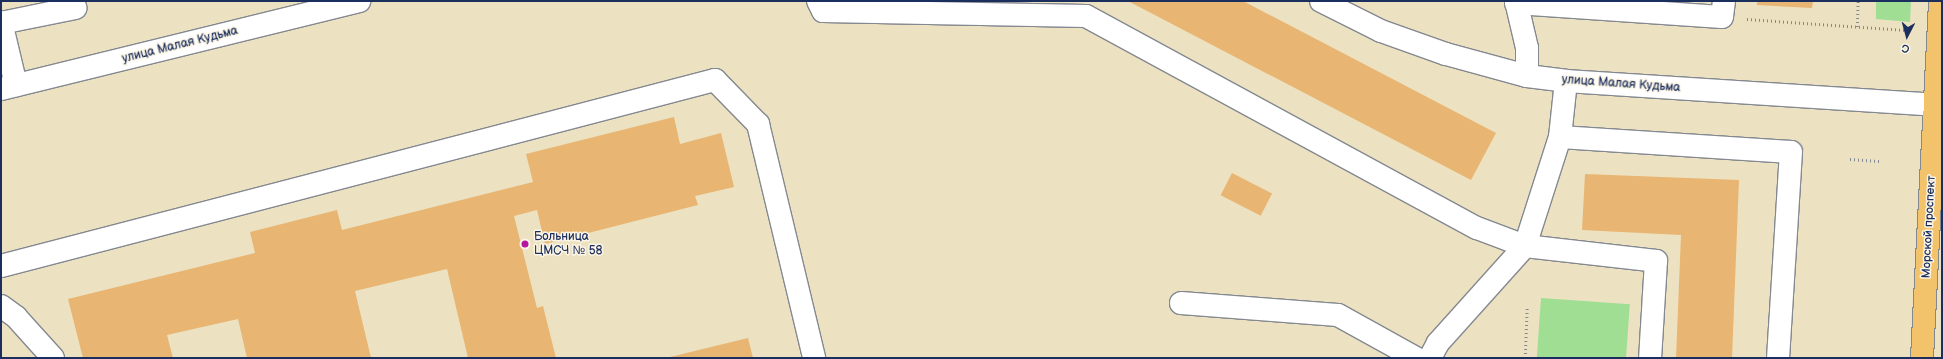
<!DOCTYPE html>
<meta charset="utf-8">
<style>
body{margin:0}
#map{position:relative;width:1943px;height:359px;overflow:hidden;background:#ece2c1;font-family:"Balsamiq Sans",sans-serif}
div>[style]{position:absolute}
.green>*{inset:0;background:#9fde93;transform-origin:0 0}
.building>*{inset:0;background:#e8b572;transform-origin:0 0}
.path>*{height:2.5px;margin-top:-1.25px;transform-origin:0;background:repeating-linear-gradient(90deg,#848890 0 1px,transparent 0 4px)}
.roads{filter:drop-shadow(1px 0 #848890) drop-shadow(-1px 0 #848890) drop-shadow(0 1px #848890) drop-shadow(0 -1px #848890)}
.minor>*{height:22px;margin:-11px;padding:0 11px;transform-origin:11px;border-radius:11px;background:#fff}
.major>*{height:22px;margin:-11px;padding:0 11px;transform-origin:11px;border-radius:11px;background:#f2c36a}
.dots>*{width:11px;height:11px;translate:-50% -50%;box-sizing:border-box;border:2px solid #fcf5e5;border-radius:50%}
span{translate:-50% -50%;white-space:nowrap;text-align:center;line-height:1.15;-webkit-text-stroke:3px #fcf5e5;paint-order:stroke}
.street-label{font-size:12px;color:#1b2f5e}
.poi-label{font-size:12px;color:#1b2f5e}
.left{translate:0 -50%;text-align:left}
.frame{position:absolute;inset:0;border:2px solid #1b2f5e;pointer-events:none}
.north{position:absolute;left:1887px;top:16px;width:40px;height:40px;-webkit-text-stroke:3px #fcf5e5;paint-order:stroke;rotate:186deg;font-size:11px;font-weight:700;line-height:16px;text-align:center;color:#1b2f5e}
.north::after{content:'';display:block;margin:auto;width:14px;height:18px;background:#1b2f5e;clip-path:polygon(50% 0,100% 100%,50% 72%,0 100%)}
</style>
<div id="map">
<div class="green">
<div style="clip-path:polygon(1876px 1px,1911px 1px,1910px 22px,1876px 19px)"></div>
<div style="left:1541px;top:298px;width:89px;height:60px;rotate:4deg"></div>
</div>
<div class="building">
<div style="clip-path:polygon(1128px 1px,1243px 1px,1496px 133px,1471px 180px)"></div>
<div style="clip-path:polygon(1757px 1px,1813px 1px,1812px 8px,1757px 5px)"></div>
<div style="clip-path:polygon(674px 117px,680px 144px,721px 133px,734px 187px,695px 196px,698px 205px,545px 244px,537px 210px,514px 216px,537px 308px,543px 306px,556px 358px,468px 358px,447px 269px,355px 291px,371px 358px,247px 358px,238px 319px,167px 335px,173px 358px,83px 358px,68px 299px,255px 253px,250px 232px,337px 210px,342px 230px,533px 182px,526px 154px)"></div>
<div style="left:1232px;top:173px;width:45px;height:25px;rotate:27deg"></div>
<div style="clip-path:polygon(1585px 174px,1739px 180px,1732px 358px,1676px 358px,1681px 235px,1582px 230px)"></div>
<div style="clip-path:polygon(748px 338px,753px 358px,670px 358px,670px 357px)"></div>
</div>
<div class="path">
<div style="left:1747px;top:19px;width:159px;rotate:4deg"></div>
<div style="left:1857px;top:27px;width:26px;rotate:-88deg"></div>
<div style="left:1850px;top:159px;width:32px;rotate:4deg"></div>
<div style="left:1525px;top:358px;width:51px;rotate:-87.8deg"></div>
</div>
<div class="roads">
<div class="minor">
<div style="left:818px;top:1px;width:11px;rotate:63deg"></div>
<div style="left:823px;top:11px;width:263px;rotate:1.1deg"></div>
<div style="left:1086px;top:16px;width:445px;rotate:28.5deg"></div>
<div style="left:1477px;top:228px;width:51px;rotate:20.6deg"></div>
<div style="left:1525px;top:246px;width:132px;rotate:6.5deg"></div>
<div style="left:1656px;top:261px;width:97px;rotate:93.5deg"></div>
<div style="left:1321px;top:1px;width:67px;rotate:26.6deg"></div>
<div style="left:1381px;top:31px;width:69px;rotate:19.5deg"></div>
<div style="left:1446px;top:54px;width:84px;rotate:15.2deg"></div>
<div style="left:1527px;top:76px;width:39px;rotate:7deg"></div>
<div style="left:1566px;top:81px;width:377px;rotate:3.7deg"></div>
<div style="left:1516px;top:1px;width:48px;rotate:76.8deg"></div>
<div style="left:1527px;top:48px;width:28px;rotate:90deg"></div>
<div style="left:1516px;top:3px;width:206px;rotate:3.9deg"></div>
<div style="left:1722px;top:17px;width:16px;rotate:-83deg"></div>
<div style="left:1px;top:22px;width:65px;rotate:76.6deg"></div>
<div style="left:1px;top:23px;width:76px;rotate:-11.5deg"></div>
<div style="left:1px;top:89px;width:369px;rotate:-13.8deg"></div>
<div style="left:1560px;top:137px;width:231px;rotate:3.7deg"></div>
<div style="left:1791px;top:152px;width:206px;rotate:93.6deg"></div>
<div style="left:1px;top:266px;width:738px;rotate:-14.6deg"></div>
<div style="left:715px;top:80px;width:62px;rotate:45.7deg"></div>
<div style="left:758px;top:124px;width:241px;rotate:76.5deg"></div>
<div style="left:1181px;top:303px;width:157px;rotate:4.4deg"></div>
<div style="left:1338px;top:315px;width:89px;rotate:28.9deg"></div>
<div style="left:1px;top:306px;width:19px;rotate:36deg"></div>
<div style="left:16px;top:317px;width:55px;rotate:47.9deg"></div>
<div style="left:1430px;top:358px;width:17px;rotate:-62deg"></div>
<div style="left:1438px;top:343px;width:130px;rotate:-48.1deg"></div>
<div style="left:1525px;top:246px;width:114px;rotate:-72.2deg"></div>
<div style="left:1560px;top:137px;width:56px;rotate:-83.9deg"></div>
</div>
<div class="major">
<div style="left:1922px;top:358px;width:357px;rotate:-87.1deg"></div>
</div>
</div>
<div class="dots">
<div style="left:525px;top:244px;background:#b5179e"></div>
</div>
<div class="street-label">
<span style="left:180px;top:45px;rotate:-14deg">улица Малая Кудьма</span>
<span style="left:1621px;top:84px;rotate:4deg">улица Малая Кудьма</span>
<span style="left:1929px;top:227px;rotate:-87deg">Морской проспект</span>
</div>
<div class="poi-label">
<span class="left" style="left:534px;top:244px">Больница<br>ЦМСЧ № 58</span>
</div>
<div class="frame"></div>
<div class="north">С</div>
</div>
